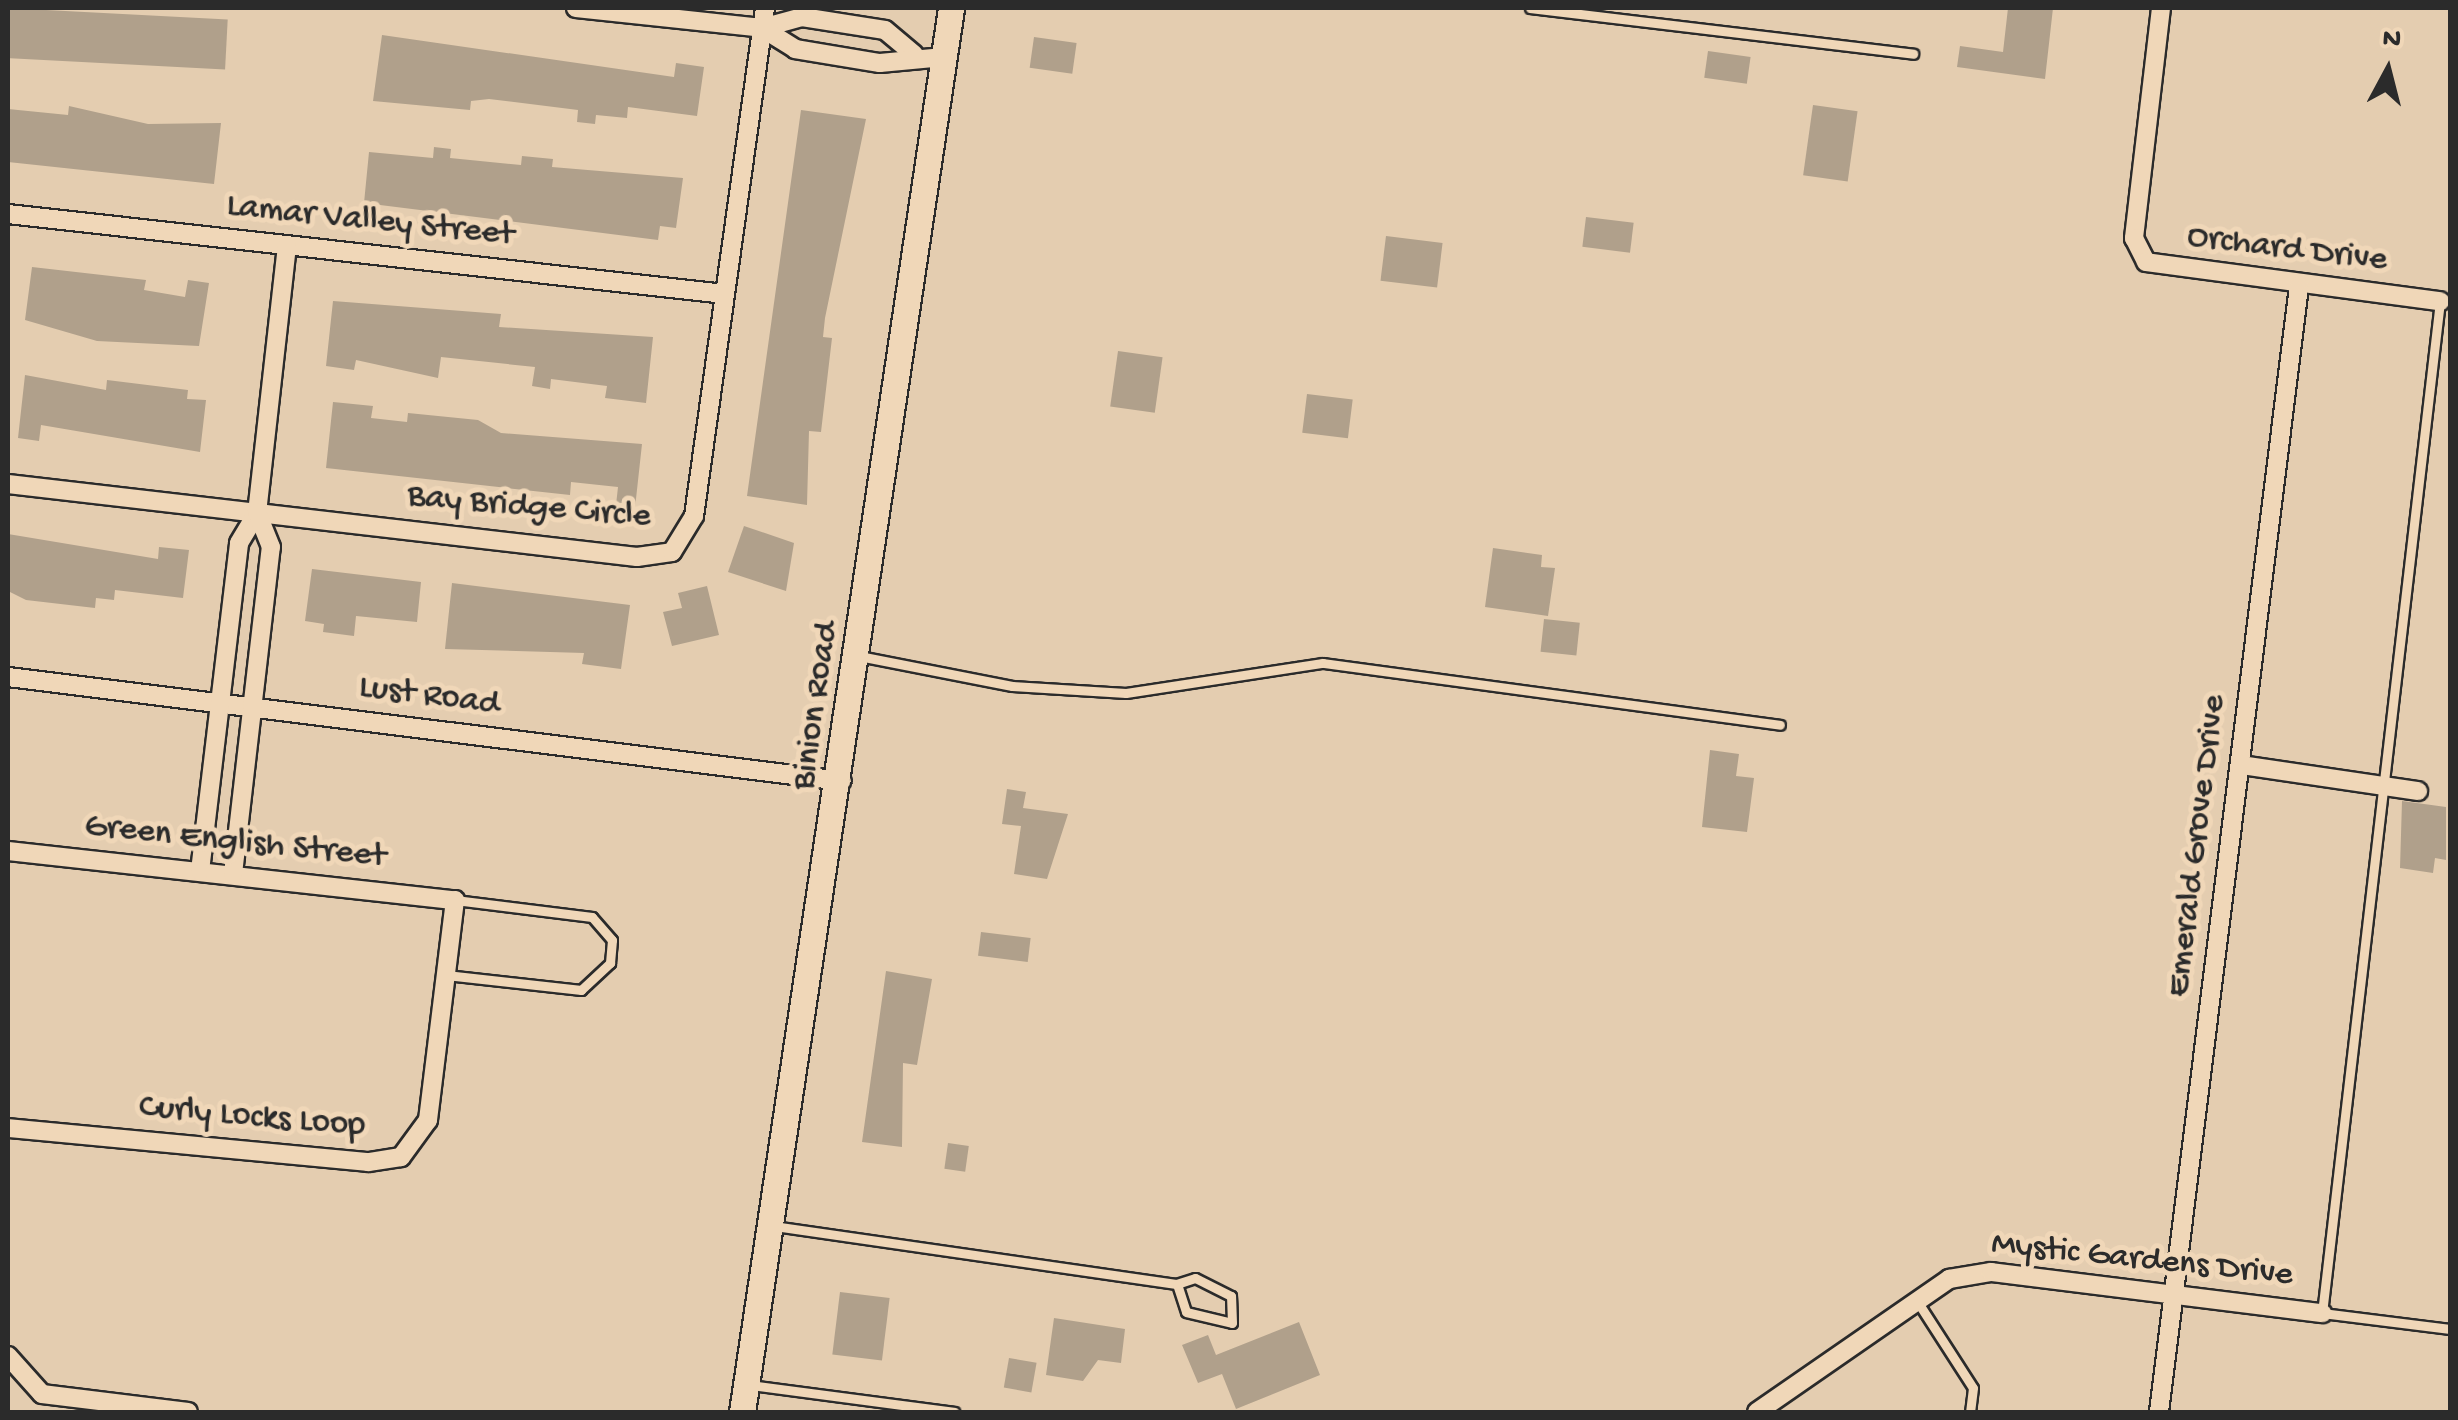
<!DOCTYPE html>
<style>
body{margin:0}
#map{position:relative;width:2458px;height:1420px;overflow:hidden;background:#e4cdb0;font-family:"Gochi Hand",sans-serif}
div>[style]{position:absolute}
.building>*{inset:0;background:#b0a08b;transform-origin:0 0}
.roads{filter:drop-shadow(2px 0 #2b2b2b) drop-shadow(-2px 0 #2b2b2b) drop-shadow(0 2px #2b2b2b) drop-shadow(0 -2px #2b2b2b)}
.service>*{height:9px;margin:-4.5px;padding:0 4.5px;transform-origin:4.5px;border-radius:4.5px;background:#f0d7b8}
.minor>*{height:18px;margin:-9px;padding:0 9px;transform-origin:9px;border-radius:9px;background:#f0d7b8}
.secondary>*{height:25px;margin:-12.5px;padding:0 12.5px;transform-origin:12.5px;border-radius:12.5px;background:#f0d7b8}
span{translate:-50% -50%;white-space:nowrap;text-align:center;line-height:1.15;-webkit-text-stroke:10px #f0d7b8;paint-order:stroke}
.street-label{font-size:35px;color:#2b2b2b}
.frame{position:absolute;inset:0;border:10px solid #2b2b2b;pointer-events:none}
.north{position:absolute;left:2338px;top:20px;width:100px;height:100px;-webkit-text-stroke:8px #f0d7b8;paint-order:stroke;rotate:7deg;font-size:28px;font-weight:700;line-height:40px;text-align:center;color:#2b2b2b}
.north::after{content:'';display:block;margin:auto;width:35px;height:45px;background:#2b2b2b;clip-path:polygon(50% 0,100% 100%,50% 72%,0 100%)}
</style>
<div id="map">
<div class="building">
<div style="left:8px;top:8px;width:220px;height:50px;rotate:3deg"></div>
<div style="clip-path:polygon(2008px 8px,2053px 8px,2045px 79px,1957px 67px,1960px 46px,2003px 52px)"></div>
<div style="clip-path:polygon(382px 35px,674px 77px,676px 63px,704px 67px,697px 116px,628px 107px,627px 118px,596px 115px,595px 124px,577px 122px,578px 110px,489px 99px,471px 101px,470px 110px,373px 101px)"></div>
<div style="left:1034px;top:37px;width:43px;height:31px;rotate:8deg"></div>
<div style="left:1708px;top:51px;width:43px;height:27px;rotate:8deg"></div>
<div style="left:1813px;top:105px;width:45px;height:71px;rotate:8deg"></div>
<div style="clip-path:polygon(69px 106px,148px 124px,221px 123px,214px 184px,8px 162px,8px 109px,68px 115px)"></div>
<div style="clip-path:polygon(801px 110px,866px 119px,825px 318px,823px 337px,832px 338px,821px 432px,809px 431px,807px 505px,747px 496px)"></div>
<div style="clip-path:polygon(434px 147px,451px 149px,450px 158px,521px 165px,522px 156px,553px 159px,552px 167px,683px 178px,676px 228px,660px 226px,658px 240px,364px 203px,369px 152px,433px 158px)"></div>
<div style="left:1586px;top:217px;width:48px;height:30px;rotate:7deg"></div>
<div style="left:1386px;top:236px;width:57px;height:45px;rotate:7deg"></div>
<div style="clip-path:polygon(32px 267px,146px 280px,144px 290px,185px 297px,188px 280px,209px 283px,199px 346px,97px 341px,25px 320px)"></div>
<div style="clip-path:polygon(333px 301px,501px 314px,499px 327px,653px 337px,646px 403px,605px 398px,607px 386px,551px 379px,550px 389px,532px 386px,535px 367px,441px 357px,438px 378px,356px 360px,354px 370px,326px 366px)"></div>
<div style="left:1118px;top:351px;width:45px;height:56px;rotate:8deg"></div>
<div style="clip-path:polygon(25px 375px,106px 390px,107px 380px,188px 390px,187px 399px,206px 400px,200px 452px,41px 425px,39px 441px,18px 438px)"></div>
<div style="left:1307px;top:394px;width:46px;height:39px;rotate:7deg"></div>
<div style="clip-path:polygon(333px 402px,373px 406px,371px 418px,407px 422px,408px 413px,478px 420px,501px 433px,642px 444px,635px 508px,616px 505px,618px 487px,571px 482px,570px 495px,326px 468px)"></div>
<div style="clip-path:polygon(744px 526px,794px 543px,786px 591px,728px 572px)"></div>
<div style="clip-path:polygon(8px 534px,158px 559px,159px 547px,189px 550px,183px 598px,115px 590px,114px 600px,96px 598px,95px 608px,26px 600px,8px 591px)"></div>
<div style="clip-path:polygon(1493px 548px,1542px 555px,1541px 567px,1555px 568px,1548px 616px,1485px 607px)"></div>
<div style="clip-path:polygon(312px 569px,421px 582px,417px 622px,356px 616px,354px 636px,323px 632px,324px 624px,305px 621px)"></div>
<div style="clip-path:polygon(452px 583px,630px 605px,621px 669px,582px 664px,584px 653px,445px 649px)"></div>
<div style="clip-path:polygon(707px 586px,719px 635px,672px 646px,663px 612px,682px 608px,678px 593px)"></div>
<div style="left:1544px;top:619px;width:36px;height:33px;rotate:6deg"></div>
<div style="clip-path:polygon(1710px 750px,1739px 754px,1736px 776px,1754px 778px,1747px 832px,1702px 827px)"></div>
<div style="clip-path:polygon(1007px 789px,1026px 792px,1023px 808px,1068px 814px,1047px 879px,1014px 874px,1021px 826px,1002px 824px)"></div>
<div style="clip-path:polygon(2402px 801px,2446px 807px,2446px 860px,2435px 858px,2433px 873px,2400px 868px)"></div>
<div style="left:981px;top:932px;width:50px;height:24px;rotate:7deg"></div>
<div style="clip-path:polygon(886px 971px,932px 979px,917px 1065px,903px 1063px,902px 1147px,862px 1142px)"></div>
<div style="left:948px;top:1143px;width:21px;height:26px;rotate:8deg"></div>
<div style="left:840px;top:1292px;width:50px;height:63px;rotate:7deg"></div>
<div style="clip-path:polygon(1054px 1318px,1125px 1329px,1121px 1363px,1098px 1360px,1083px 1381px,1046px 1375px)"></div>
<div style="clip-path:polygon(1299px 1322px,1320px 1375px,1236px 1409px,1222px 1374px,1198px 1383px,1182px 1345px,1208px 1335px,1216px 1355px)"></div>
<div style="left:1009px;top:1358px;width:28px;height:30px;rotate:10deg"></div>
</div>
<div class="roads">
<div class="service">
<div style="left:1530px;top:8px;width:386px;rotate:6.8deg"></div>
<div style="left:2440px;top:301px;width:1019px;rotate:96.65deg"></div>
<div style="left:2322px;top:1313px;width:129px;rotate:7.1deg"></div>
<div style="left:859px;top:656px;width:156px;rotate:11.1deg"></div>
<div style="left:1012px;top:686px;width:114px;rotate:3.5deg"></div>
<div style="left:1126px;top:693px;width:199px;rotate:-8.7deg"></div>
<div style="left:1323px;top:663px;width:461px;rotate:7.7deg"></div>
<div style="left:446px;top:975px;width:136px;rotate:6.3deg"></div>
<div style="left:581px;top:990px;width:40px;rotate:-43deg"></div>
<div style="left:610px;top:963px;width:23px;rotate:-85deg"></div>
<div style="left:612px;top:940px;width:30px;rotate:-131deg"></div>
<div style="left:592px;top:917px;width:138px;rotate:-172.9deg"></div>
<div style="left:774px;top:1226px;width:407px;rotate:8.2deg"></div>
<div style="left:1177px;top:1284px;width:29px;rotate:72deg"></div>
<div style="left:1186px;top:1312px;width:47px;rotate:13.4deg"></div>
<div style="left:1232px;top:1323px;width:27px;rotate:-92deg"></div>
<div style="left:1231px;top:1296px;width:40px;rotate:-153.4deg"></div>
<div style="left:1195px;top:1278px;width:19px;rotate:162deg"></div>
<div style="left:1917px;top:1301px;width:103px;rotate:57.2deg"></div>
<div style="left:1973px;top:1388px;width:24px;rotate:97deg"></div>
<div style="left:750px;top:1385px;width:206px;rotate:7.5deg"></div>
</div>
<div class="minor">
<div style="left:576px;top:8px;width:187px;rotate:6.1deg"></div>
<div style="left:762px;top:28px;width:41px;rotate:-15.4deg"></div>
<div style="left:802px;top:17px;width:84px;rotate:8.9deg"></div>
<div style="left:885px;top:30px;width:38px;rotate:40deg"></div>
<div style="left:2161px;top:8px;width:232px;rotate:96.7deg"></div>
<div style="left:2134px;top:238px;width:27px;rotate:63deg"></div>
<div style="left:2146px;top:262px;width:297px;rotate:7.6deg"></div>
<div style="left:762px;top:28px;width:39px;rotate:32deg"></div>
<div style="left:795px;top:49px;width:86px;rotate:9.4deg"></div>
<div style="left:880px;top:63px;width:64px;rotate:-5.4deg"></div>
<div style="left:8px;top:214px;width:721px;rotate:6.37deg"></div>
<div style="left:8px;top:484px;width:633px;rotate:6.62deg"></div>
<div style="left:637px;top:557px;width:35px;rotate:-8deg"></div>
<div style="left:672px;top:552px;width:42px;rotate:-58.6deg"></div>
<div style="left:694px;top:516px;width:513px;rotate:-82.04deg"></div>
<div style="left:8px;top:677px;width:840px;rotate:7.11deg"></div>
<div style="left:2241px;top:765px;width:179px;rotate:8.4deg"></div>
<div style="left:8px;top:851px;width:450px;rotate:6.3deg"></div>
<div style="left:455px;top:900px;width:222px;rotate:97deg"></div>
<div style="left:428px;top:1120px;width:46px;rotate:126.1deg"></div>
<div style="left:401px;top:1157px;width:33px;rotate:171deg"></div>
<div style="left:368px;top:1162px;width:362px;rotate:-174.6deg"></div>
<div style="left:200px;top:871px;width:330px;rotate:-83.2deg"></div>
<div style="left:239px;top:543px;width:35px;rotate:-59deg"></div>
<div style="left:257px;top:513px;width:269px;rotate:-83.6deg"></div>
<div style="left:233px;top:874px;width:329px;rotate:-83.4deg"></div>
<div style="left:271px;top:547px;width:37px;rotate:-112deg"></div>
<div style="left:8px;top:1356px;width:51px;rotate:48.2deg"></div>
<div style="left:42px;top:1394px;width:147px;rotate:7deg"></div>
<div style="left:1757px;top:1412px;width:234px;rotate:-34.7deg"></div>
<div style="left:1949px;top:1279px;width:43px;rotate:-9.5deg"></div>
<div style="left:1991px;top:1272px;width:334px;rotate:7.1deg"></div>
<div style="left:2159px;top:1412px;width:1135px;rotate:-82.91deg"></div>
</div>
<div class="secondary">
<div style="left:742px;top:1412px;width:1419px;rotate:-81.53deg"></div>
</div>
</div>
<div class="street-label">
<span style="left:370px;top:222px;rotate:6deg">Lamar Valley Street</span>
<span style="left:2287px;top:250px;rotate:7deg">Orchard Drive</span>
<span style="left:529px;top:508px;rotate:5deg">Bay Bridge Circle</span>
<span style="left:429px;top:697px;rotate:7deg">Lust Road</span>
<span style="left:817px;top:706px;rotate:-82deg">Binion Road</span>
<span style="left:235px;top:843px;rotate:6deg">Green English Street</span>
<span style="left:2198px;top:846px;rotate:-83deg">Emerald Grove Drive</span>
<span style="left:252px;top:1118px;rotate:5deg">Curly Locks Loop</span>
<span style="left:2142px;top:1261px;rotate:6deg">Mystic Gardens Drive</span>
</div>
<div class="frame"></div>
<div class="north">N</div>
</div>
